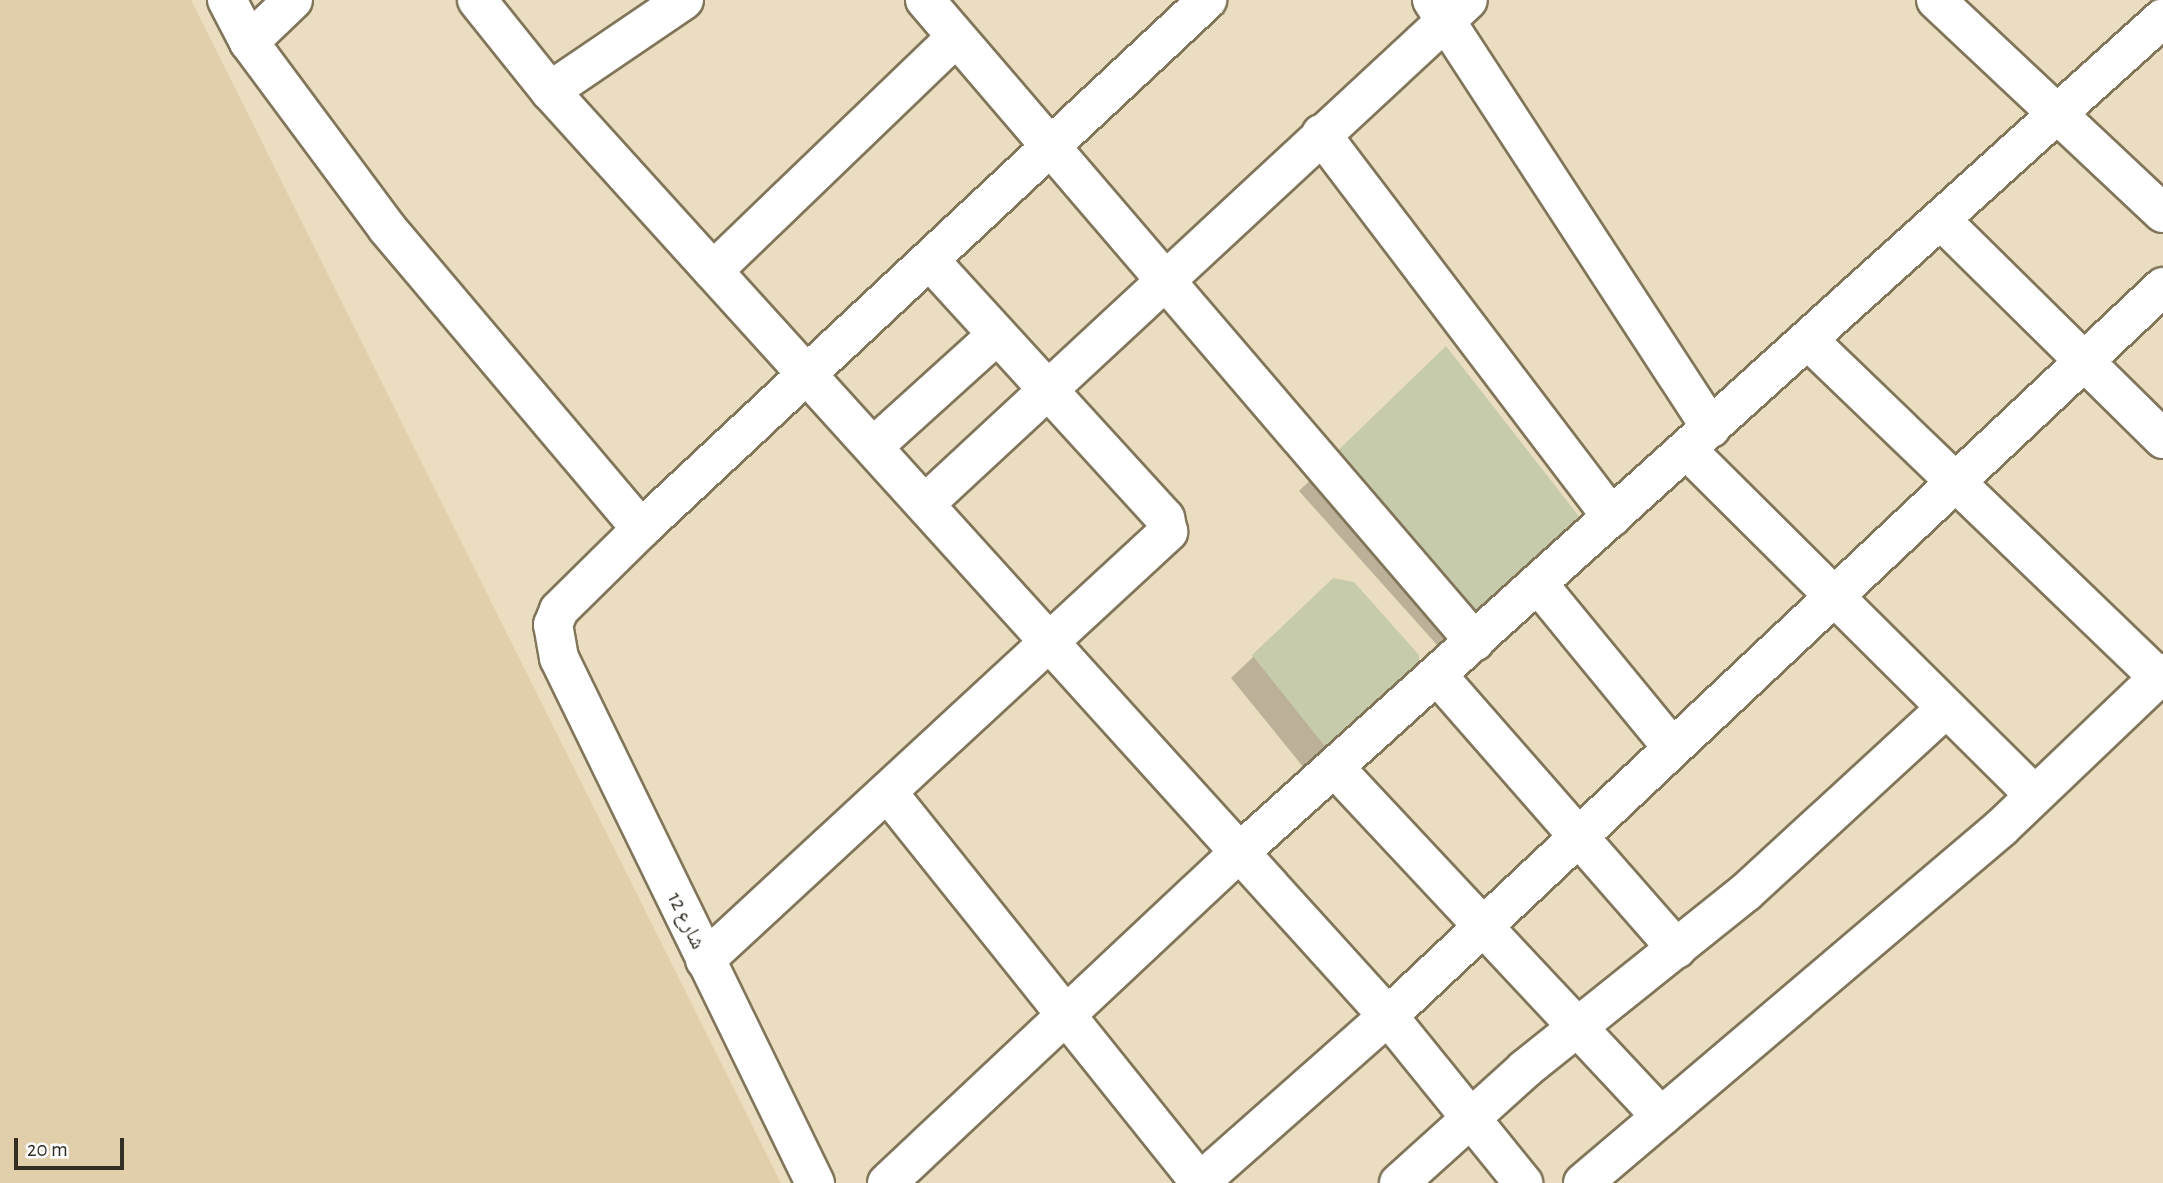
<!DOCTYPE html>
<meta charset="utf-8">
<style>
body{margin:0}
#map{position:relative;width:2163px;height:1183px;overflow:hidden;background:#ebddbf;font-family:"Alegreya Sans","Noto Naskh Arabic",sans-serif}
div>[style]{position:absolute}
.built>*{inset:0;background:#e1cfab}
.shadow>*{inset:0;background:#0003}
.building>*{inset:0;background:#c6cbac}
.roads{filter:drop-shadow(2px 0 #81755a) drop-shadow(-2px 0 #81755a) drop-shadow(0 2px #81755a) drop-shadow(0 -2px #81755a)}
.minor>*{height:38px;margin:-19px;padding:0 19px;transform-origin:19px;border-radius:19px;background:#fff}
span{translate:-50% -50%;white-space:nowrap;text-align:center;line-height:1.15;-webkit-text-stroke:7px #fff;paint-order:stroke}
.street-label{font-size:21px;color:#342f24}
.scale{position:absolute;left:14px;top:1138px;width:110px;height:32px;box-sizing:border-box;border:4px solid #342f24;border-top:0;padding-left:9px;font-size:21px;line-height:24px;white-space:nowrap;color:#342f24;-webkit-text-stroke:5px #fff;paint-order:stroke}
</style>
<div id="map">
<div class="built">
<div style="clip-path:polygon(0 0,191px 0,781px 1183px,0 1183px)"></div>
</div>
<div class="shadow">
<div style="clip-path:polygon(1446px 349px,1447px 656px,1299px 491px)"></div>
<div style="clip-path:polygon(1334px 580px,1417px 655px,1313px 779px,1231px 678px)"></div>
</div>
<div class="building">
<div style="clip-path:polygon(1446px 346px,1585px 524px,1476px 629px,1325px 463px)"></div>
<div style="clip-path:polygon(1333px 578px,1354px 582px,1419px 655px,1419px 679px,1335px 759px,1252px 655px)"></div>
</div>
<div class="roads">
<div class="minor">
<div style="left:227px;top:0;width:47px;rotate:62.4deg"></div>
<div style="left:293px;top:0;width:61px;rotate:136.3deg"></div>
<div style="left:249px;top:42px;width:232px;rotate:53.4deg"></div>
<div style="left:387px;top:228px;width:394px;rotate:49.8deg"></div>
<div style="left:477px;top:0;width:117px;rotate:51.3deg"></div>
<div style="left:550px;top:91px;width:1248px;rotate:47.83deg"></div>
<div style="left:1388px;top:1016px;width:215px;rotate:51deg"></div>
<div style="left:925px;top:0;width:845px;rotate:49.41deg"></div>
<div style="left:1432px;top:0;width:511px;rotate:56.9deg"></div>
<div style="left:1936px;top:0;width:311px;rotate:43.2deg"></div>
<div style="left:550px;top:91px;width:162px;rotate:-34.2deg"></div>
<div style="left:1321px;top:134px;width:481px;rotate:52.8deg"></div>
<div style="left:1941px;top:220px;width:312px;rotate:44.6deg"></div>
<div style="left:713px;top:271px;width:337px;rotate:-43.9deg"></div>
<div style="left:1808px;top:340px;width:486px;rotate:43.9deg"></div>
<div style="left:874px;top:446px;width:166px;rotate:-42.1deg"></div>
<div style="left:1687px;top:450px;width:489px;rotate:44.8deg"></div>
<div style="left:926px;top:503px;width:739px;rotate:-42.86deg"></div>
<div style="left:1538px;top:584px;width:210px;rotate:50.6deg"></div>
<div style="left:1437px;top:675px;width:364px;rotate:48.8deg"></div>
<div style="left:1334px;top:767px;width:479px;rotate:46.9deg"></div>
<div style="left:888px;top:793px;width:499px;rotate:51.3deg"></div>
<div style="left:705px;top:960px;width:631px;rotate:-42.75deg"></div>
<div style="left:1168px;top:532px;width:14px;rotate:-102deg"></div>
<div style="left:1165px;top:518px;width:348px;rotate:-132.4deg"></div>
<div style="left:815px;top:1183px;width:584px;rotate:-115.99deg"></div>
<div style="left:559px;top:658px;width:34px;rotate:-100deg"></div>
<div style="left:553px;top:625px;width:16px;rotate:-68deg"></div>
<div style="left:559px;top:610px;width:115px;rotate:-44.6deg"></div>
<div style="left:641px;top:529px;width:775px;rotate:-43.06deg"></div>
<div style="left:887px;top:1183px;width:482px;rotate:-43.2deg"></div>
<div style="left:1239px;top:853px;width:1245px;rotate:-42.1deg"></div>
<div style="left:1199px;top:1183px;width:252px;rotate:-41.5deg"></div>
<div style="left:1388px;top:1016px;width:1064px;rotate:-43.25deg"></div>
<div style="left:1399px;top:1183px;width:170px;rotate:-42.1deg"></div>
<div style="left:1525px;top:1069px;width:282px;rotate:-38.7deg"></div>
<div style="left:1745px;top:893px;width:273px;rotate:-42.6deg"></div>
<div style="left:1583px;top:1183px;width:550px;rotate:-40.35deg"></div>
<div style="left:2002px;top:827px;width:223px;rotate:-43.7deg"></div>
</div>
</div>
<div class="street-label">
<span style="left:686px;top:921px;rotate:64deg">شارع 12</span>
</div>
<div class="scale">20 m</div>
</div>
